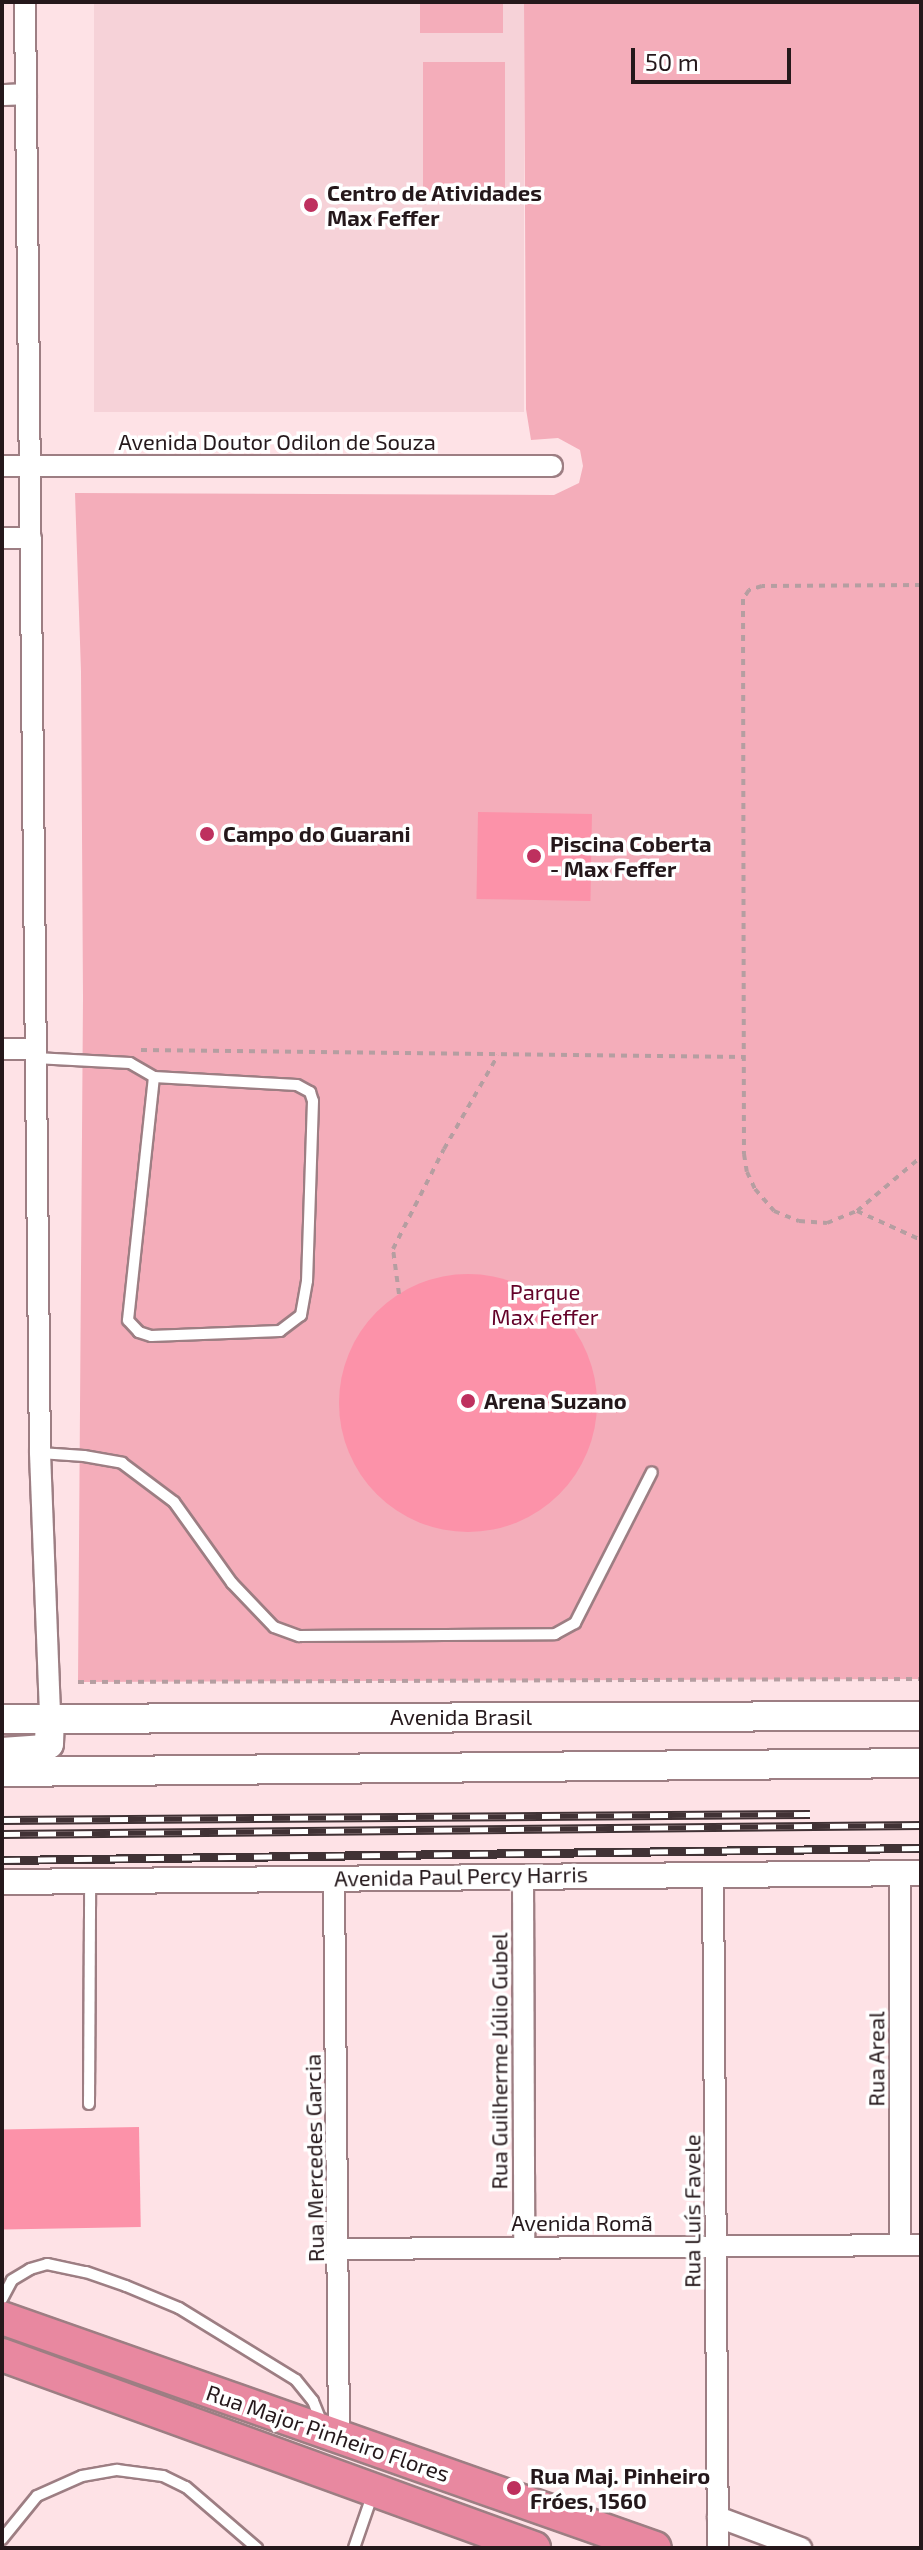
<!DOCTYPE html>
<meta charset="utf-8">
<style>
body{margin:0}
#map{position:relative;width:923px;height:2550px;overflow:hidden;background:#fee2e6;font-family:"Exo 2",sans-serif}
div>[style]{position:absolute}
.built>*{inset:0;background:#f6d2d8;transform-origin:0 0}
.green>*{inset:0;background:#f4adba;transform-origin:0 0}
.building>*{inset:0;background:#fc92a9;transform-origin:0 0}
.round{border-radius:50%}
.path>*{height:4px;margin-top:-2px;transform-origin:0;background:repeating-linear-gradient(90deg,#b59ea1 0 6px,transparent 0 12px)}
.roads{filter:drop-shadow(2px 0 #9d7e83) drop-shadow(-2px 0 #9d7e83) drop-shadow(0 2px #9d7e83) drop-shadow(0 -2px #9d7e83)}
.service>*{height:10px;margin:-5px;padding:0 5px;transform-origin:5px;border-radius:5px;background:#fff}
.minor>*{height:20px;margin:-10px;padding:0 10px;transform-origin:10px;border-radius:10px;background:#fff}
.tertiary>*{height:24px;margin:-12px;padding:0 12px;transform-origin:12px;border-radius:12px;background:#fff}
.secondary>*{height:28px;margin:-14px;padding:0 14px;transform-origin:14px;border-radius:14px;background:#fff}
.trunk>*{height:32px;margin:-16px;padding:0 16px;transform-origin:16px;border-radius:16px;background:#e888a0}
.rail>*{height:9px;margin-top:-4.5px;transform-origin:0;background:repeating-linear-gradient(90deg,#fff 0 18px,#413235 0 36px);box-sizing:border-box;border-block:2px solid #413235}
.dots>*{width:22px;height:22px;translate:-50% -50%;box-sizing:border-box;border:4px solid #fff;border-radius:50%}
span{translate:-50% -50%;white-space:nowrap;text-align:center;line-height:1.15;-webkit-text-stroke:7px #fff;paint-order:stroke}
.poi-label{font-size:22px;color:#25181b;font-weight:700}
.left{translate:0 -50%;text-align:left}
.street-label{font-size:22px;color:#25181b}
.park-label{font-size:22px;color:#640229}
.frame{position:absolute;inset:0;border:4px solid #25181b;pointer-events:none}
.scale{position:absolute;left:631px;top:48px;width:160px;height:36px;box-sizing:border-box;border:4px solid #25181b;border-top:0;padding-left:10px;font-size:24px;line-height:28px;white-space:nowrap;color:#25181b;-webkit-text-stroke:6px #fff;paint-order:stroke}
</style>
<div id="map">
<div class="built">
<div style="left:94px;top:2px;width:430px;height:410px"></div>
</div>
<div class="green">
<div style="left:420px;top:2px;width:83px;height:31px"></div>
<div style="clip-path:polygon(524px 2px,921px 2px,921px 1679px,78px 1682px,83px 997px,81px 672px,75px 493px,554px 495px,579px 483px,583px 466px,580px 450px,558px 438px,531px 440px,526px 409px)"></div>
<div style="left:423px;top:62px;width:82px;height:140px"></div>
</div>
<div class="building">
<div style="left:478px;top:812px;width:114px;height:87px;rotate:1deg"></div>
<div class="round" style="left:339px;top:1274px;width:258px;height:258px"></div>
<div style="left:139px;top:2127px;width:100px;height:137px;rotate:89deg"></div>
</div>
<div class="path">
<div style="left:921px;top:585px;width:159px;rotate:179.6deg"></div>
<div style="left:762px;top:586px;width:14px;rotate:163deg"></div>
<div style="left:749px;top:590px;width:11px;rotate:124deg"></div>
<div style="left:743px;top:599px;width:555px;rotate:89.9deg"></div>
<div style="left:744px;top:1154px;width:18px;rotate:81deg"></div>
<div style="left:747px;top:1172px;width:19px;rotate:65deg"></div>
<div style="left:755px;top:1189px;width:29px;rotate:49deg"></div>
<div style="left:774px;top:1211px;width:27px;rotate:22deg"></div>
<div style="left:799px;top:1221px;width:28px;rotate:4deg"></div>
<div style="left:827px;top:1223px;width:32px;rotate:-22deg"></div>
<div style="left:857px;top:1211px;width:84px;rotate:-40.2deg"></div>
<div style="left:141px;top:1050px;width:604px;rotate:0.66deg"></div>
<div style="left:857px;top:1211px;width:70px;rotate:24.4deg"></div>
<div style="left:399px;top:1294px;width:45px;rotate:-97.6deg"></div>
<div style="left:393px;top:1249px;width:112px;rotate:-63deg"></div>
<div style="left:444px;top:1149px;width:108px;rotate:-60.1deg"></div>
<div style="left:78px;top:1682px;width:843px;rotate:-0.2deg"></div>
</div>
<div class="roads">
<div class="service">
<div style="left:35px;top:1058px;width:95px;rotate:3deg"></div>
<div style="left:130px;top:1063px;width:28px;rotate:30deg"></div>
<div style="left:154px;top:1077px;width:143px;rotate:3.2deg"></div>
<div style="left:297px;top:1085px;width:15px;rotate:28deg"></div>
<div style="left:310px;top:1092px;width:9px;rotate:72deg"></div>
<div style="left:313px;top:1101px;width:180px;rotate:91.9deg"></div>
<div style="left:307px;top:1281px;width:35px;rotate:100deg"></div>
<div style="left:301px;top:1315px;width:26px;rotate:143deg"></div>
<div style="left:280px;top:1331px;width:129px;rotate:177.8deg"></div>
<div style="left:151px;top:1336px;width:13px;rotate:-162deg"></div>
<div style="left:139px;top:1332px;width:16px;rotate:-133deg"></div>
<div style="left:128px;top:1320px;width:244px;rotate:-83.9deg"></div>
<div style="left:40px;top:1453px;width:44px;rotate:3.9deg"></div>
<div style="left:84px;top:1456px;width:39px;rotate:10deg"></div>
<div style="left:122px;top:1463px;width:65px;rotate:36.9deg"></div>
<div style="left:174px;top:1502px;width:100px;rotate:54.4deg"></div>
<div style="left:232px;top:1583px;width:61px;rotate:46.3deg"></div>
<div style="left:274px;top:1627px;width:27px;rotate:20deg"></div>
<div style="left:299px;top:1636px;width:256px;rotate:-0.4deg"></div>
<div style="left:555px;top:1634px;width:23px;rotate:-29deg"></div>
<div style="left:575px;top:1623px;width:169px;rotate:-63deg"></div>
<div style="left:89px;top:2104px;width:221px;rotate:-89.7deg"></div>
<div style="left:2px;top:2299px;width:21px;rotate:-62deg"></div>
<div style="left:12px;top:2280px;width:21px;rotate:-31deg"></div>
<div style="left:30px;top:2269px;width:18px;rotate:-16deg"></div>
<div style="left:47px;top:2264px;width:40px;rotate:12deg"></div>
<div style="left:86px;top:2272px;width:42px;rotate:19.3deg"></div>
<div style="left:126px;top:2286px;width:57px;rotate:22.5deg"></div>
<div style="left:179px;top:2308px;width:137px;rotate:31.6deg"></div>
<div style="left:296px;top:2380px;width:27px;rotate:51deg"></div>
<div style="left:313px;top:2401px;width:24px;rotate:68deg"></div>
<div style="left:2px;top:2539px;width:55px;rotate:-50.9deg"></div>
<div style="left:37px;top:2496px;width:49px;rotate:-24deg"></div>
<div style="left:82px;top:2476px;width:36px;rotate:-10deg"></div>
<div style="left:117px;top:2470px;width:46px;rotate:7.4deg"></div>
<div style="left:163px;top:2476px;width:25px;rotate:26deg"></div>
<div style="left:186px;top:2487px;width:94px;rotate:40.7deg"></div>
<div style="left:354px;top:2548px;width:58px;rotate:-70.9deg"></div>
</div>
<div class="minor">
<div style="left:25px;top:2px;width:1451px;rotate:89.41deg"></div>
<div style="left:40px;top:1453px;width:266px;rotate:87.8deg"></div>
<div style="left:2px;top:95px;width:24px;rotate:-2deg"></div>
<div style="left:2px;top:466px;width:550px"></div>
<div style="left:2px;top:538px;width:29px"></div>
<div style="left:2px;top:1049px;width:32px"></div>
<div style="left:713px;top:1873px;width:675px;rotate:89.58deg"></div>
<div style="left:900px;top:1873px;width:372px;rotate:90deg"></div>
<div style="left:523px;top:1875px;width:373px;rotate:89.8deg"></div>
<div style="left:334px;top:1878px;width:559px;rotate:89.49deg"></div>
<div style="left:340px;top:2249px;width:581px;rotate:-0.39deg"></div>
<div style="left:718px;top:2517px;width:89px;rotate:20.5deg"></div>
</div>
<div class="tertiary">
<div style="left:2px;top:1882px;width:919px;rotate:-0.56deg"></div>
</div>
<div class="secondary">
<div style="left:2px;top:1719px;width:919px;rotate:-0.19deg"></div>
<div style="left:2px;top:1752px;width:39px;rotate:-4deg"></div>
<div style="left:41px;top:1749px;width:9px;rotate:-32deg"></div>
<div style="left:49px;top:1744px;width:25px;rotate:-88deg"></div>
<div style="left:2px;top:1772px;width:919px;rotate:-0.56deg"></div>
</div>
<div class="trunk">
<div style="left:2px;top:2318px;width:692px;rotate:19.4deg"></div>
<div style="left:2px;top:2355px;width:566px;rotate:19.94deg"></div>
</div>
</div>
<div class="rail">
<div style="left:2px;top:1820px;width:808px;rotate:-0.43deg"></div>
<div style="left:2px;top:1834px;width:919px;rotate:-0.56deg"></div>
<div style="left:2px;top:1860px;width:919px;rotate:-0.75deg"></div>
</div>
<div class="dots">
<div style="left:311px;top:205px;background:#be305e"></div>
<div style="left:207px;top:834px;background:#be305e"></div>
<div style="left:534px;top:856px;background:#be305e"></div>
<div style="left:468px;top:1401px;background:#be305e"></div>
<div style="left:514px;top:2488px;background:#be305e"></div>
</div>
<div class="poi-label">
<span class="left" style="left:327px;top:205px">Centro de Atividades<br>Max Feffer</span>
<span class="left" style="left:223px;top:834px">Campo do Guarani</span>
<span class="left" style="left:550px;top:856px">Piscina Coberta<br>- Max Feffer</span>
<span class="left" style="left:484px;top:1401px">Arena Suzano</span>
<span class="left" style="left:530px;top:2488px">Rua Maj. Pinheiro<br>Fróes, 1560</span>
</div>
<div class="street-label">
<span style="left:277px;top:442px">Avenida Doutor Odilon de Souza</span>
<span style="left:461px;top:1717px">Avenida Brasil</span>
<span style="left:461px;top:1876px;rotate:-1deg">Avenida Paul Percy Harris</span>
<span style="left:876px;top:2059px;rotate:-90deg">Rua Areal</span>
<span style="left:499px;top:2061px;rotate:-90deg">Rua Guilherme Júlio Gubel</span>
<span style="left:314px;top:2158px;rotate:-91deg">Rua Mercedes Garcia</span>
<span style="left:692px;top:2211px;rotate:-90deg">Rua Luís Favele</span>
<span style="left:582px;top:2223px">Avenida Romã</span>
<span style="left:328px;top:2433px;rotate:19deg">Rua Major Pinheiro Flores</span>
</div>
<div class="park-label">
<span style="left:545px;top:1304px">Parque<br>Max Feffer</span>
</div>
<div class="frame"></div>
<div class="scale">50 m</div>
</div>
